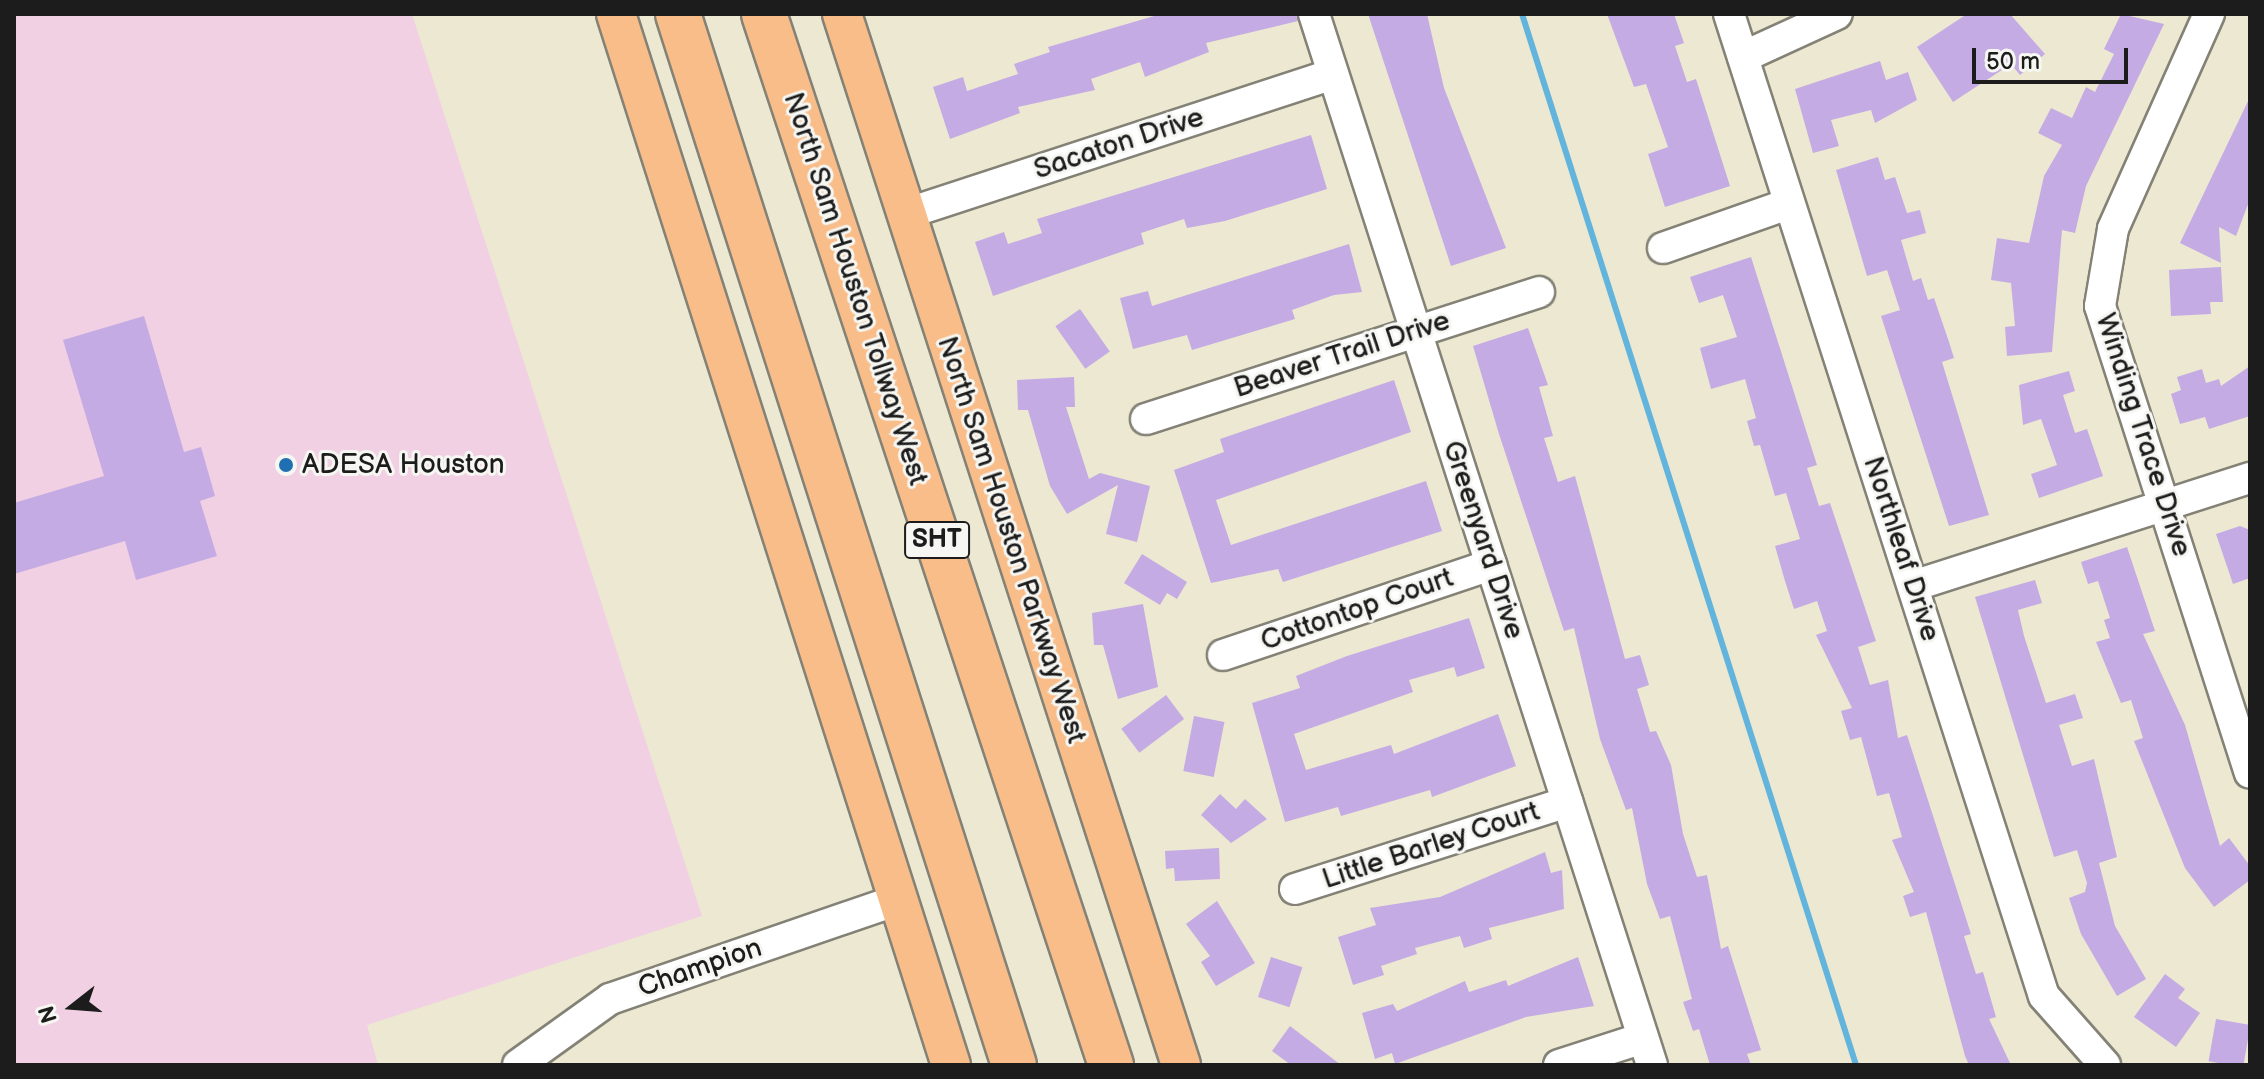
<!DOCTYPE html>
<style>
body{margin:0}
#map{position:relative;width:2264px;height:1079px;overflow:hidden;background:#ece8d1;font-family:"Balsamiq Sans",sans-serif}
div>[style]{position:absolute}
.built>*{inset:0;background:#f1d0e3}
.stream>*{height:6px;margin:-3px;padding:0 3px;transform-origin:3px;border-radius:3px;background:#62b4dd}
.building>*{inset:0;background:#c5abe4;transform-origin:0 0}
.roads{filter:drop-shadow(2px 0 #848276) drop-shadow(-2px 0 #848276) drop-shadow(0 2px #848276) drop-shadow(0 -2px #848276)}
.minor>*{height:30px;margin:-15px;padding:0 15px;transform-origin:15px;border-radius:15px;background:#fff}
.major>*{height:38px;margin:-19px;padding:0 19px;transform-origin:19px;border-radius:19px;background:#f8bd89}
.highway>*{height:44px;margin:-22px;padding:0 22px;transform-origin:22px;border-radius:22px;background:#f8bd89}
.dots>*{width:22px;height:22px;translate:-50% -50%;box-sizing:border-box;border:4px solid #f6f6f2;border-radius:50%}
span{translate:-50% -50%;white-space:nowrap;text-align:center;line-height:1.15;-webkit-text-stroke:6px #f6f6f2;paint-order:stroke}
.shield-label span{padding:2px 6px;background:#f6f6f2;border:2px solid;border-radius:6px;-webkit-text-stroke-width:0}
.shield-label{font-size:26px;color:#1c1c1c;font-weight:700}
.street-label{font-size:28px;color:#1c1c1c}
.poi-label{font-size:28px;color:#1c1c1c}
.left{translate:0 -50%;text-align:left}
.frame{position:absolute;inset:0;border:16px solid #1c1c1c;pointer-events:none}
.north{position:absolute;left:32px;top:967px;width:80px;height:80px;-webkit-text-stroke:6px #f6f6f2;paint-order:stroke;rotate:253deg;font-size:22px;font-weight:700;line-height:32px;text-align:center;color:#1c1c1c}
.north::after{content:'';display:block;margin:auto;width:28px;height:36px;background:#1c1c1c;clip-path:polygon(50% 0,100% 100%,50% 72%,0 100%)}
.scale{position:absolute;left:1972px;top:48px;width:156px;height:36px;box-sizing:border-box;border:4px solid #1c1c1c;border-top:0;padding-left:10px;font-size:24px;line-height:28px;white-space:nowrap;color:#1c1c1c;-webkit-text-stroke:6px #f6f6f2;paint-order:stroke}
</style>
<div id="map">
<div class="built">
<div style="clip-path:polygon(14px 14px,412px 14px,702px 916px,367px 1025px,378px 1065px,14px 1065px)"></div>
</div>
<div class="stream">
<div style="left:1522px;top:14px;width:1103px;rotate:72.37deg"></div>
</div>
<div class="building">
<div style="clip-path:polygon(1161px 14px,1296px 14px,1298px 21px,1206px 43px,1209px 52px,1145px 77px,1140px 62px,1091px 79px,1095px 90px,1018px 107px,1020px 113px,950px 139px,933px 87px,963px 77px,967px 91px,1018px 74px,1014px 64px,1050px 52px,1048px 47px)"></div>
<div style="clip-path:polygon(1368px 14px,1427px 14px,1444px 88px,1506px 248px,1451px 266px)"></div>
<div style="clip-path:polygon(1607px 14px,1674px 14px,1684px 43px,1675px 46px,1687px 82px,1696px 79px,1730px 186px,1665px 207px,1648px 154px,1668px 147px,1646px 84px,1634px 87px)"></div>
<div style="clip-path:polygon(1967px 14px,2010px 14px,2045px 54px,2020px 75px,2011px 64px,1953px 102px,1917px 47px)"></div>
<div style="clip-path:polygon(2121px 14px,2164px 24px,2086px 186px,2075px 233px,2062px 230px,2052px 352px,2007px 356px,2005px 327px,2015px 326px,2011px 283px,1991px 280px,1997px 238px,2029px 243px,2044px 176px,2062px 145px,2038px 133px,2051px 108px,2072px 118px,2086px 87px,2095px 92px,2114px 54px,2104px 49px)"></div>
<div style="clip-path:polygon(1880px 61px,1886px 80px,1908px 72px,1917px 100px,1875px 123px,1871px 110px,1831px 120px,1839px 146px,1813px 153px,1795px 89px)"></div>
<div style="clip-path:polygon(2250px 97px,2250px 199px,2236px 236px,2219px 227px,2221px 263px,2180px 243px)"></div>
<div style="clip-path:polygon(1311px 135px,1327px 189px,1225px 221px,1187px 228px,1184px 219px,1141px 233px,1144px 244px,993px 296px,975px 242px,1004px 232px,1008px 244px,1042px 233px,1037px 219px)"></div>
<div style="clip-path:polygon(1878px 157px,1885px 180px,1895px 177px,1907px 213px,1920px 210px,1926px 233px,1901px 240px,1913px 281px,1921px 278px,1928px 300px,1934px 298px,1949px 342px,1954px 358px,1942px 362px,1989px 515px,1949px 526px,1881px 316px,1900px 310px,1887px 270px,1867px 276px,1836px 170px)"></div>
<div style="clip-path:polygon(1349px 244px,1362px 292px,1334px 295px,1292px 310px,1295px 319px,1192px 350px,1187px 335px,1133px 349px,1120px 298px,1148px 291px,1152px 306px)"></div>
<div style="clip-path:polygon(1751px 257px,1817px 465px,1807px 468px,1819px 506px,1830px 503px,1876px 641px,1858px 647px,1870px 685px,1888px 680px,1898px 738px,1907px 735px,1971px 934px,1964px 936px,1976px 974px,1983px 972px,1996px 1017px,1989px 1019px,2011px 1065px,1969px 1065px,1965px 1056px,1926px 912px,1910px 917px,1903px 896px,1914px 892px,1892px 840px,1902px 837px,1889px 793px,1877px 796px,1861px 737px,1850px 740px,1841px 711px,1852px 708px,1816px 635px,1827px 631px,1817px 601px,1794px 609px,1785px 581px,1775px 546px,1800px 539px,1786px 493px,1775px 496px,1760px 445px,1754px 446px,1747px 421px,1756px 418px,1745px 379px,1711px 389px,1700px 348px,1737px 337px,1723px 295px,1699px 303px,1690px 277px)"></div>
<div style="clip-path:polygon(2221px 267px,2223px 302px,2210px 302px,2211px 314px,2171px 316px,2169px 270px)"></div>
<div style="left:1080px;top:309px;width:52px;height:30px;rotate:55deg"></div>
<div style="clip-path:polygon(144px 316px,184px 452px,201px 447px,215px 496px,200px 501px,217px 556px,136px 580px,125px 541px,14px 574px,14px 503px,104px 476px,63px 340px)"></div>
<div style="clip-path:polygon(1528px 328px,1548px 385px,1539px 387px,1553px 436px,1544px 438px,1558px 482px,1575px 476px,1625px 659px,1640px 655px,1649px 685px,1637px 689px,1650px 732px,1656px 731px,1671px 765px,1683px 834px,1697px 877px,1707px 875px,1721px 949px,1728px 946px,1761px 1050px,1747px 1054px,1751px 1065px,1710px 1065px,1699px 1029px,1693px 1031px,1683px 1002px,1692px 999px,1670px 916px,1660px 919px,1647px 884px,1632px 808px,1626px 810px,1600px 739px,1574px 628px,1564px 631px,1499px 434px,1473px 346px)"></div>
<div style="clip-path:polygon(2250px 366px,2250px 416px,2209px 429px,2205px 417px,2180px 424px,2171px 394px,2181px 390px,2177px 377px,2202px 369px,2206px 383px,2219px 379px,2221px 386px)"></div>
<div style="clip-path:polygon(2069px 371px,2075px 391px,2063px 395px,2075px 433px,2087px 429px,2103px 476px,2039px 498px,2031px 474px,2057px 465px,2041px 419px,2023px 425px,2019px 385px)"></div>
<div style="clip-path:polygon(1074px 377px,1075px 407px,1066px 407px,1089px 479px,1100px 473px,1150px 486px,1137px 542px,1106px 534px,1118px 485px,1067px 514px,1050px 486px,1028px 410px,1018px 410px,1017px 380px)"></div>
<div style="clip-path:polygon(1394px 380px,1411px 432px,1216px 500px,1231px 545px,1426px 481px,1442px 531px,1283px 582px,1278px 569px,1211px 583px,1174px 470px,1224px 452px,1220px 439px)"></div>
<div style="clip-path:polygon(2240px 526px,2250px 530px,2250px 578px,2233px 584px,2216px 534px)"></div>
<div style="clip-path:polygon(2127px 547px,2155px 631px,2143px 634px,2185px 725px,2220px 846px,2229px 838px,2250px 866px,2250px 880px,2214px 907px,2185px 868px,2134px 741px,2143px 738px,2131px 700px,2121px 703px,2096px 642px,2110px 638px,2104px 620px,2110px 618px,2098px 581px,2088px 584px,2081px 562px)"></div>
<div style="clip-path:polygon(1142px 554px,1187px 582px,1177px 599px,1167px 593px,1160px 605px,1124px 583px)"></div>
<div style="clip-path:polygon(2035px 580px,2042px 603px,2018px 610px,2024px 636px,2046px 703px,2075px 694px,2083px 718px,2059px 725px,2072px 766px,2094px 759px,2117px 857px,2099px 863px,2115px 926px,2146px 979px,2117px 996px,2081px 934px,2069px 898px,2085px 892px,2087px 883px,2077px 850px,2054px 857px,1975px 597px)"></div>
<div style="clip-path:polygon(1143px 604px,1158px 687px,1118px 699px,1103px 645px,1094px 645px,1092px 613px)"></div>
<div style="clip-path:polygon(1469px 618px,1485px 668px,1457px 677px,1454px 667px,1409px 680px,1413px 692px,1294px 734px,1306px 770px,1391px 745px,1394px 754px,1498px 714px,1516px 766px,1432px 797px,1430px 790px,1341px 816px,1338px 807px,1285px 822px,1252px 703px,1300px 688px,1296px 676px,1347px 656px)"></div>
<div style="left:1166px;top:695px;width:30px;height:56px;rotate:53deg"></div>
<div style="left:1194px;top:716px;width:31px;height:56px;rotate:11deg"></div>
<div style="clip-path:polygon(1220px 794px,1236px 809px,1245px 799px,1267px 819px,1231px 843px,1201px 815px)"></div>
<div style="clip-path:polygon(1219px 848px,1220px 879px,1175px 881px,1174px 868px,1166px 869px,1165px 851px)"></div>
<div style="clip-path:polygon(1545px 852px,1551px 873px,1562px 870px,1564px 909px,1489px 928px,1492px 939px,1464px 948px,1460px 936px,1415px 948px,1417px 954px,1381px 966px,1384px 975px,1353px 985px,1338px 937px,1376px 925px,1370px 908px,1440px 897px)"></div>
<div style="clip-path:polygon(1217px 901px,1255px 963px,1216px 986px,1201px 962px,1210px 956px,1186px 924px)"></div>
<div style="left:1271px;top:957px;width:33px;height:42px;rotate:18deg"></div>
<div style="clip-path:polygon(1578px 957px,1594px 1006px,1526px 1017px,1395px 1064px,1392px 1053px,1375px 1059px,1362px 1013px,1393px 1004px,1397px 1011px,1465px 981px,1469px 992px,1506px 980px,1508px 986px)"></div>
<div style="clip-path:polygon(2165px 974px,2185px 989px,2178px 998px,2200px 1013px,2176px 1047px,2134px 1017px)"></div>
<div style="left:2216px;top:1019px;width:35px;height:43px;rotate:10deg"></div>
<div style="clip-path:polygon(1290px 1026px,1341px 1065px,1291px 1065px,1272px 1051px)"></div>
</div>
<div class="roads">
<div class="minor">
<div style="left:1314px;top:14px;width:1104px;rotate:72.17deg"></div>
<div style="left:1729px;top:14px;width:1031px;rotate:72.22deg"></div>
<div style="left:2044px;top:996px;width:92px;rotate:48.5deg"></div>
<div style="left:2209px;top:14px;width:235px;rotate:114.1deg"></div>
<div style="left:2113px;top:229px;width:78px;rotate:99.6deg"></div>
<div style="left:2100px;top:306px;width:490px;rotate:72.2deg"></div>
<div style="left:1743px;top:57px;width:103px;rotate:-24.6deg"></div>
<div style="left:905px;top:214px;width:450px;rotate:-18.1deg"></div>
<div style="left:1663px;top:248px;width:133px;rotate:-19.4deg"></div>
<div style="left:1146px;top:419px;width:413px;rotate:-17.9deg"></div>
<div style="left:1913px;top:586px;width:354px;rotate:-17.8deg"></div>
<div style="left:1223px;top:655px;width:283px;rotate:-18.6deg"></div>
<div style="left:1295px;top:889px;width:286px;rotate:-17.7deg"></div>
<div style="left:518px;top:1065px;width:113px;rotate:-35.7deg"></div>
<div style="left:610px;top:999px;width:305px;rotate:-19deg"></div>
<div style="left:1559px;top:1065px;width:88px;rotate:-17.8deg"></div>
</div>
<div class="major">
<div style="left:616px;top:14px;width:1103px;rotate:72.32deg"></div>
<div style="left:842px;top:14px;width:1104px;rotate:72.12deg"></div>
</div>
<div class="highway">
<div style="left:678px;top:14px;width:1103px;rotate:72.27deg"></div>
<div style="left:764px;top:14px;width:1107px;rotate:71.73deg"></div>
</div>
</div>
<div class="dots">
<div style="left:286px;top:465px;background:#1f6fb2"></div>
</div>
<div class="shield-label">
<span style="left:937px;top:540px">SHT</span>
</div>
<div class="street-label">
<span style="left:1119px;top:144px;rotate:-18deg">Sacaton Drive</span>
<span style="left:855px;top:289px;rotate:72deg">North Sam Houston Tollway West</span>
<span style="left:1342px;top:355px;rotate:-18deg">Beaver Trail Drive</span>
<span style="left:2143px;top:435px;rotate:72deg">Winding Trace Drive</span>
<span style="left:1011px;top:540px;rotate:72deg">North Sam Houston Parkway West</span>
<span style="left:1483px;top:540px;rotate:72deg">Greenyard Drive</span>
<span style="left:1901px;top:549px;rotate:72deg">Northleaf Drive</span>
<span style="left:1357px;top:610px;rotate:-19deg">Cottontop Court</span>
<span style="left:1431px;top:846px;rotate:-18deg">Little Barley Court</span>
<span style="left:700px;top:968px;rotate:-19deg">Champion</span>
</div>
<div class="poi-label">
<span class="left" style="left:302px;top:465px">ADESA Houston</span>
</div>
<div class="frame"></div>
<div class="north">N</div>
<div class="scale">50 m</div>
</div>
